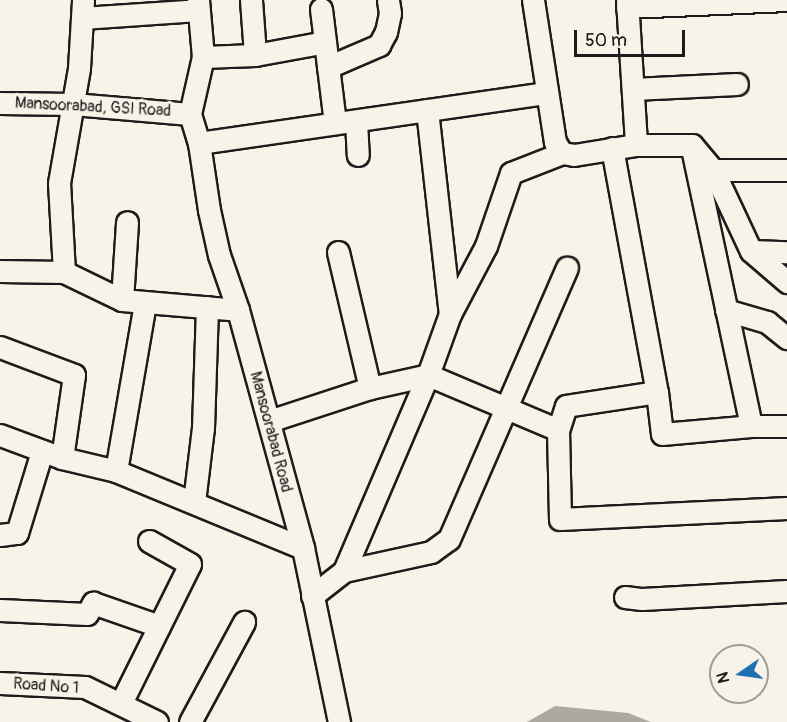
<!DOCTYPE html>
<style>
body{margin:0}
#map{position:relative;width:787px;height:722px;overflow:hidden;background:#f7f3e8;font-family:Pangolin,sans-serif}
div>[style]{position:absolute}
.water>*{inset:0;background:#aca9a2}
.roads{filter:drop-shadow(2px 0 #1c1c1c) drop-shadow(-2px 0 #1c1c1c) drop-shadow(0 2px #1c1c1c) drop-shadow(0 -2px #1c1c1c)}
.minor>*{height:21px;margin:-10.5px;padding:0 10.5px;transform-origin:10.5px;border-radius:10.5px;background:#f7f3e8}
span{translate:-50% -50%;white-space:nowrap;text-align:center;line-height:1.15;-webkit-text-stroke:6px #f7f3e8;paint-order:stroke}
.street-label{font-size:16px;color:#1c1c1c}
.north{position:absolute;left:709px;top:644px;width:60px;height:60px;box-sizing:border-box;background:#f7f3e8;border:2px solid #9f9d96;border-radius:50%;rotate:257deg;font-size:16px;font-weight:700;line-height:24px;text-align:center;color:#1c1c1c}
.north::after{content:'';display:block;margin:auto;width:21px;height:27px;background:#1f6fb2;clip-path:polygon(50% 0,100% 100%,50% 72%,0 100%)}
.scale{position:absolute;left:574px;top:30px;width:111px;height:27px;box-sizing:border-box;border:3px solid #1c1c1c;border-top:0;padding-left:8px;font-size:18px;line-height:21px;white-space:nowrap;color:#1c1c1c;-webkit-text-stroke:4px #f7f3e8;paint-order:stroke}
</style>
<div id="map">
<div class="water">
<div style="clip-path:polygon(555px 706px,628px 713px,651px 722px,527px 722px)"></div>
</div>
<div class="roads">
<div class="minor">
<div style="left:251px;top:0;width:55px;rotate:85.8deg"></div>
<div style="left:533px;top:0;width:144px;rotate:81.2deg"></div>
<div style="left:555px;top:142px;width:13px;rotate:58deg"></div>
<div style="left:627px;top:0;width:145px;rotate:86.4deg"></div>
<div style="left:627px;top:7px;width:158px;rotate:-2.5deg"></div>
<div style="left:321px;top:9px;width:115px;rotate:83deg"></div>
<div style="left:82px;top:18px;width:116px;rotate:-3.9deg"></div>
<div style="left:203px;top:57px;width:52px;rotate:-2.2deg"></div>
<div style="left:255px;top:55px;width:71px;rotate:-10.5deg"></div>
<div style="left:328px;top:67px;width:56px;rotate:-23.3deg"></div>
<div style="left:379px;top:45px;width:15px;rotate:-62deg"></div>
<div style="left:386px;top:32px;width:19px;rotate:-78deg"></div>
<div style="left:390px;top:13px;width:13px;rotate:-99deg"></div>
<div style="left:633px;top:89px;width:104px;rotate:-2.8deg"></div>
<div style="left:0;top:103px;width:73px;rotate:0.8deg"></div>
<div style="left:73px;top:104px;width:117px;rotate:4.9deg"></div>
<div style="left:190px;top:114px;width:30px;rotate:73deg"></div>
<div style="left:199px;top:143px;width:68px;rotate:81.5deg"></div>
<div style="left:209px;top:210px;width:46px;rotate:77.5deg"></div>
<div style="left:219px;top:255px;width:58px;rotate:70.9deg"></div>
<div style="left:238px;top:310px;width:247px;rotate:74.7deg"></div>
<div style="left:303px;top:548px;width:178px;rotate:78.3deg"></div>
<div style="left:427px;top:110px;width:205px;rotate:83.6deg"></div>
<div style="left:190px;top:114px;width:58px;rotate:-77.2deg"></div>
<div style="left:203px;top:57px;width:57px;rotate:-95deg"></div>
<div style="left:356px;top:121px;width:34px;rotate:87deg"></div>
<div style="left:199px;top:143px;width:351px;rotate:-8.2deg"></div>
<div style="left:612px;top:148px;width:248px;rotate:79.6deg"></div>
<div style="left:657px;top:392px;width:42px;rotate:83.2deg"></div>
<div style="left:662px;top:434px;width:89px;rotate:-5.1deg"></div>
<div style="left:751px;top:426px;width:36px"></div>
<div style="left:692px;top:148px;width:284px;rotate:78deg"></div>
<div style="left:713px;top:170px;width:74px"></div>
<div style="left:751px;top:251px;width:36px;rotate:2deg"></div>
<div style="left:338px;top:252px;width:140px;rotate:76.8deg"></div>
<div style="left:0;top:271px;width:64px;rotate:0.9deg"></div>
<div style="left:64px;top:272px;width:64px;rotate:25.8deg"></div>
<div style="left:122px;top:300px;width:116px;rotate:4.9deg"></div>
<div style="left:64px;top:272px;width:89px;rotate:-93.2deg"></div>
<div style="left:59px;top:183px;width:117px;rotate:-80.1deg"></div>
<div style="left:79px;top:68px;width:68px;rotate:-86.6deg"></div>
<div style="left:122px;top:300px;width:78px;rotate:-86.3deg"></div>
<div style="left:726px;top:310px;width:43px;rotate:16.3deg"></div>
<div style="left:767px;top:322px;width:26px;rotate:39deg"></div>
<div style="left:0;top:347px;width:79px;rotate:20.7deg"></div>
<div style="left:74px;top:375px;width:84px;rotate:98.2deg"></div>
<div style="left:657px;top:392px;width:92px;rotate:171.3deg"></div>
<div style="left:566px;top:406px;width:25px;rotate:108deg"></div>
<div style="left:558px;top:430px;width:89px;rotate:88.7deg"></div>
<div style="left:560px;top:519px;width:227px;rotate:-2.8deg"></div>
<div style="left:269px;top:421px;width:106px;rotate:-18.1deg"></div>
<div style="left:370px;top:388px;width:59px;rotate:-12.6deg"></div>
<div style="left:428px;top:375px;width:141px;rotate:22.9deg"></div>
<div style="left:0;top:435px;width:66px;rotate:20.4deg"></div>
<div style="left:62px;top:458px;width:56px;rotate:13.5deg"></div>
<div style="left:116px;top:471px;width:202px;rotate:22.4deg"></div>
<div style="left:116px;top:471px;width:170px;rotate:-80.2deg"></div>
<div style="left:194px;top:502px;width:75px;rotate:-83.1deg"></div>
<div style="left:203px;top:428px;width:121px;rotate:-88.1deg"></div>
<div style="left:0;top:535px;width:17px;rotate:-7deg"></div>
<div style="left:17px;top:533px;width:86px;rotate:-73deg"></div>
<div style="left:344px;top:571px;width:89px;rotate:-12.3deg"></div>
<div style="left:431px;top:552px;width:22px;rotate:-36deg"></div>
<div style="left:449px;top:539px;width:296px;rotate:-66.5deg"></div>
<div style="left:312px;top:596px;width:41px;rotate:-38deg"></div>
<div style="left:344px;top:571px;width:213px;rotate:-66.8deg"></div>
<div style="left:428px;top:375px;width:65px;rotate:-70.2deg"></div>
<div style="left:450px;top:314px;width:77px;rotate:-62.1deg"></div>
<div style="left:486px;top:246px;width:77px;rotate:-71.1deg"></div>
<div style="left:511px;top:173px;width:55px;rotate:-21.4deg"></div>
<div style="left:562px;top:153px;width:12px;rotate:9deg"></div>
<div style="left:574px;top:155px;width:63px;rotate:-9.2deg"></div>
<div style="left:636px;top:145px;width:56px"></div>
<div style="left:692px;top:145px;width:33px;rotate:50deg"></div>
<div style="left:713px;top:170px;width:89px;rotate:64.9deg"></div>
<div style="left:751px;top:251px;width:48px;rotate:40.7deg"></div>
<div style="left:625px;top:597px;width:17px;rotate:7deg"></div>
<div style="left:642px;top:599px;width:145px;rotate:-3.2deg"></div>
<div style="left:0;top:610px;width:87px;rotate:2.6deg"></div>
<div style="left:87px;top:614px;width:13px;rotate:-61deg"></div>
<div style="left:93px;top:603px;width:70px;rotate:19.2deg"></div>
<div style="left:0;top:683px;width:85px;rotate:2.7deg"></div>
<div style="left:85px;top:687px;width:80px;rotate:25.9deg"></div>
<div style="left:121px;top:703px;width:155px;rotate:-63.6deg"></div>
<div style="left:190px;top:564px;width:47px;rotate:-150.7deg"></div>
<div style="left:190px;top:722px;width:114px;rotate:-61.6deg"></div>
</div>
</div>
<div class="street-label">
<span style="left:93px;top:107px;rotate:3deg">Mansoorabad, GSI Road</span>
<span style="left:271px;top:432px;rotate:75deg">Mansoorabad Road</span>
<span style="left:46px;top:686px;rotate:4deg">Road No 1</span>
</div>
<div class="north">N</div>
<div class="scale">50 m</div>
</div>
